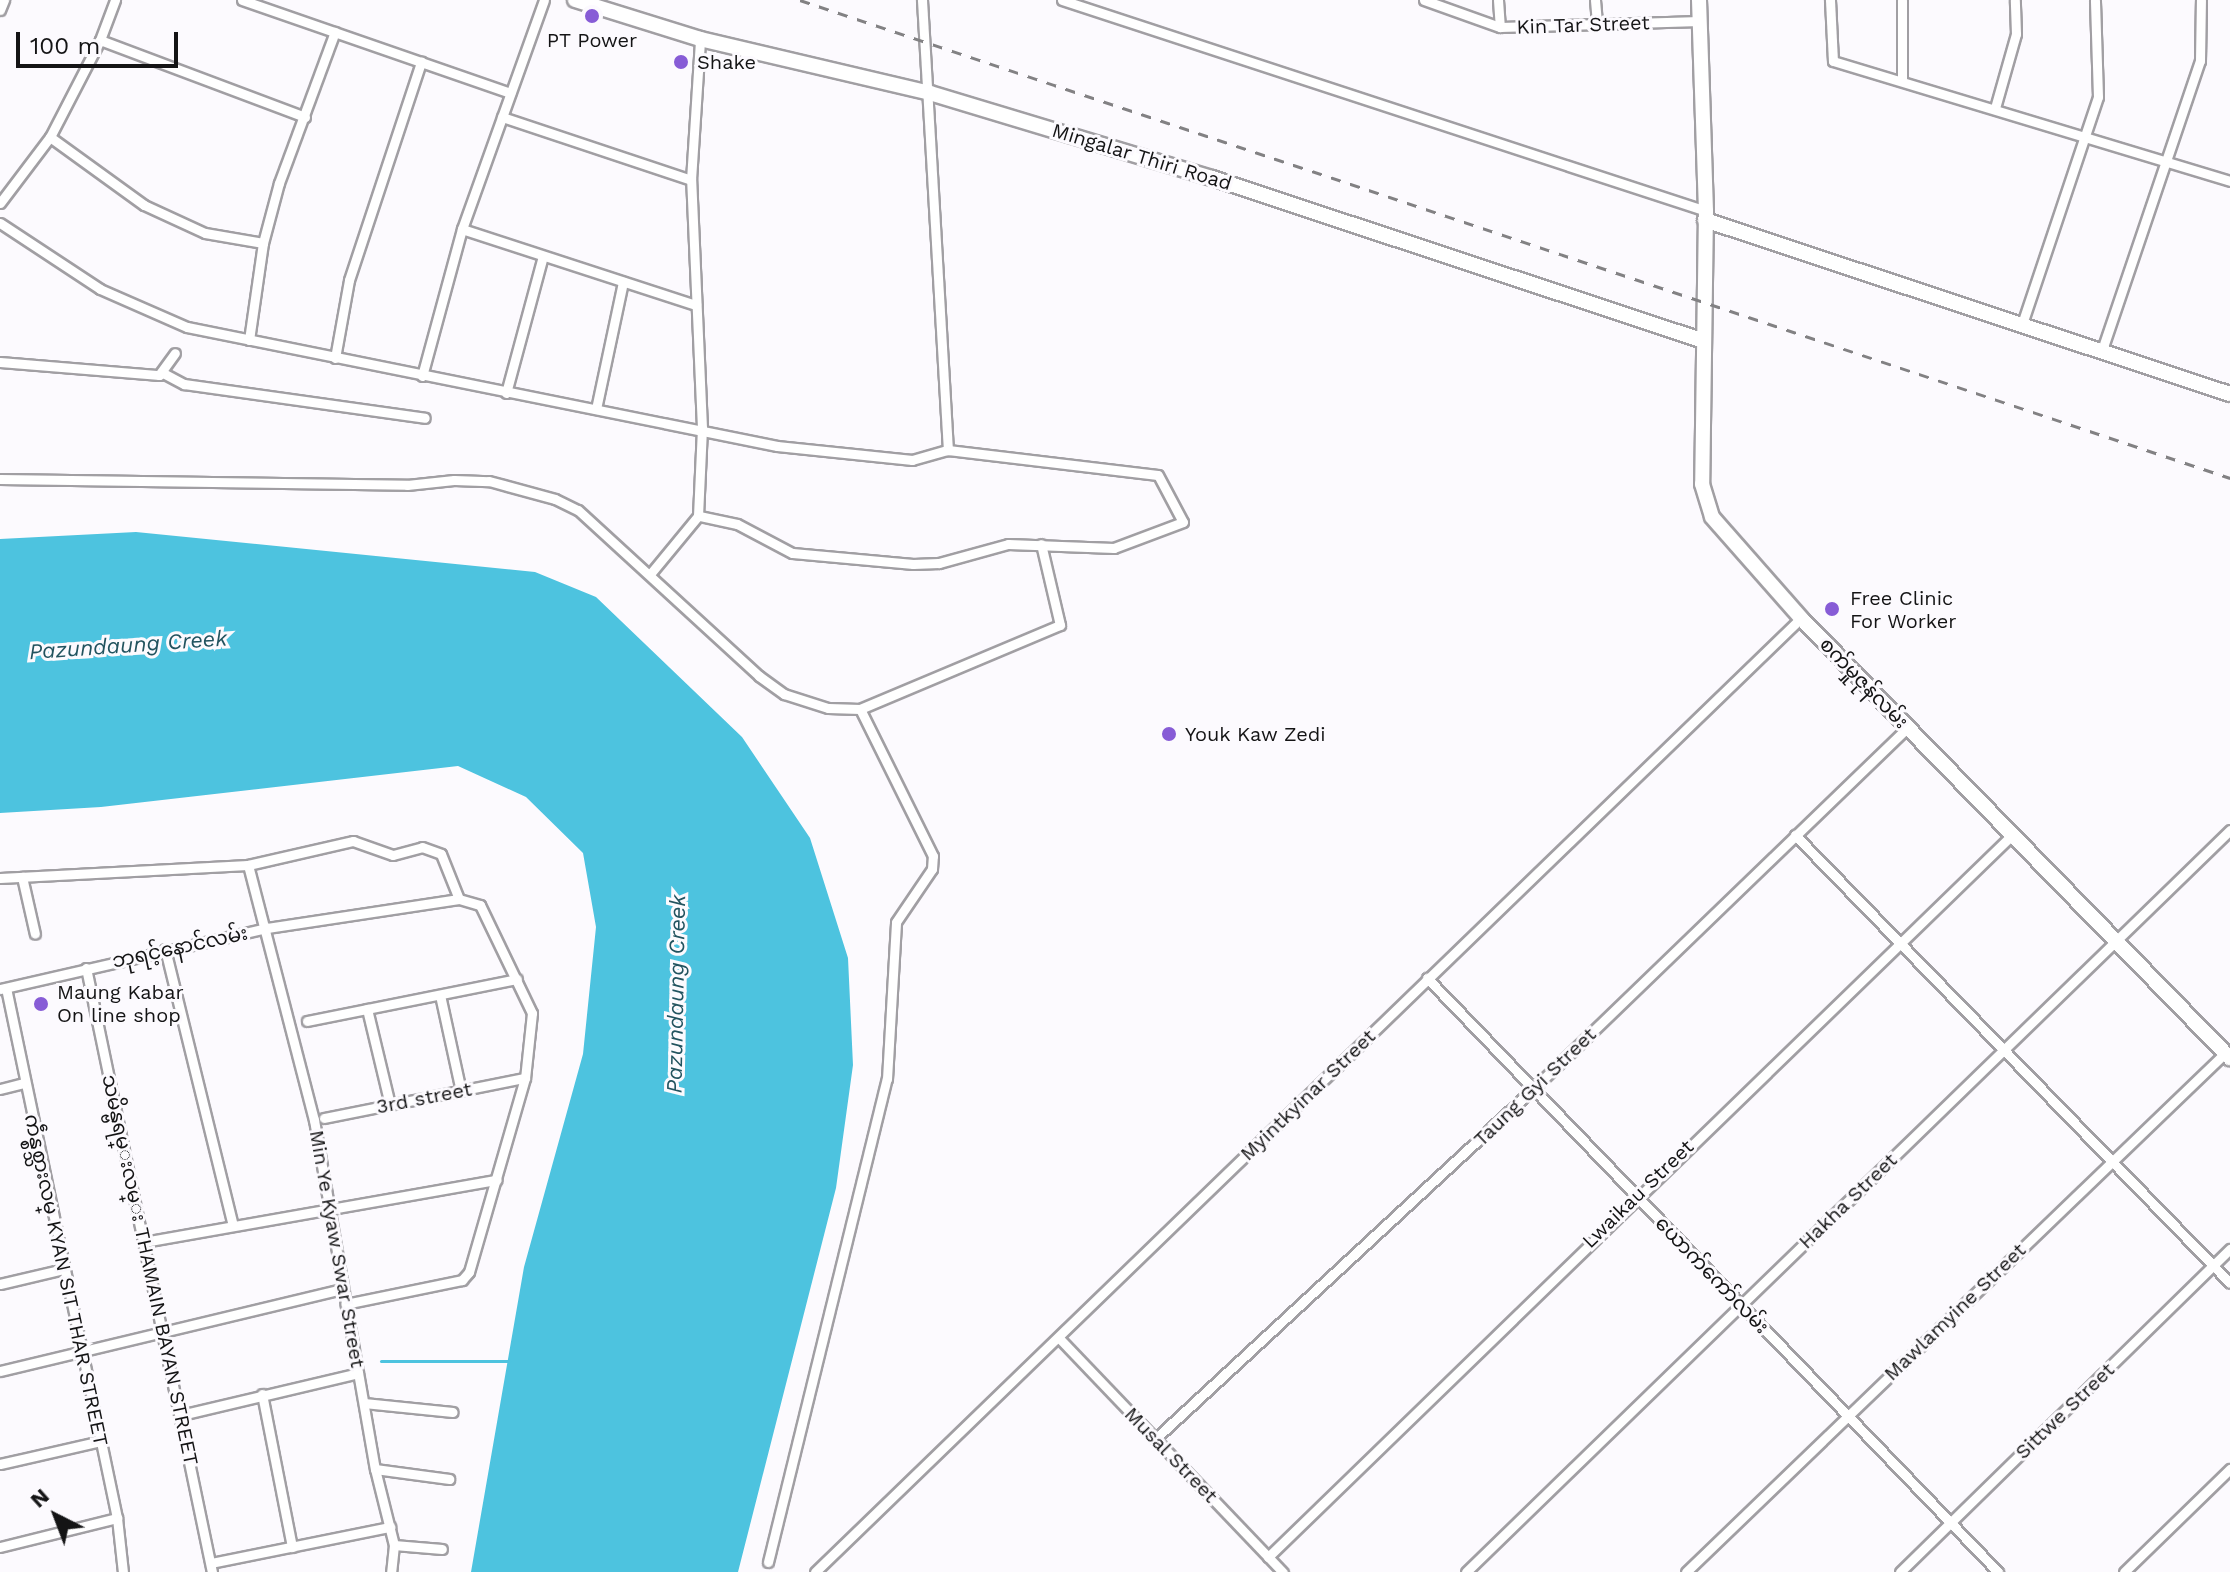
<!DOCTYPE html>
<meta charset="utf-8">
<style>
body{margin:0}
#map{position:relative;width:2230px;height:1572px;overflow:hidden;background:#fcfafe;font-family:"Work Sans","Noto Sans Myanmar",sans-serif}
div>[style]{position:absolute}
.water>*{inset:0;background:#4dc3df}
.stream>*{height:3px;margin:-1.5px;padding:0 1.5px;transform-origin:1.5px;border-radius:1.5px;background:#4dc3df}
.roads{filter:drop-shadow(2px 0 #a19fa3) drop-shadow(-2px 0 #a19fa3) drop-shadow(0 2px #a19fa3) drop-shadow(0 -2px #a19fa3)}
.street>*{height:9px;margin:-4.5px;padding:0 4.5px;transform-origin:4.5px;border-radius:4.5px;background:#fff}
.secondary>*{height:14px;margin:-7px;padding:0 7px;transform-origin:7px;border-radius:7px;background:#fff}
.rail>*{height:3px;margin-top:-1.5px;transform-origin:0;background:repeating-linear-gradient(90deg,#828183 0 10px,transparent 0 20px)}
.dots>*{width:22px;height:22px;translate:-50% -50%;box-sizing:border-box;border:4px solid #fcfafe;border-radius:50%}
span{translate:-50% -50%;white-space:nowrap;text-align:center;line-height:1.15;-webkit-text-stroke:6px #fcfafe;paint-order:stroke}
.street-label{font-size:20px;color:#141415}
.poi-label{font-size:20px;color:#141415}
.left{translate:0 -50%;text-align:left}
.water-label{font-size:22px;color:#22535f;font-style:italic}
.north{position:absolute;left:16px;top:1476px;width:80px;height:80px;-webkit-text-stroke:6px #fcfafe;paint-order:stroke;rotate:318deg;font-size:22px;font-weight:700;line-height:32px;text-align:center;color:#141415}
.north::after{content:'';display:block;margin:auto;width:28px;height:36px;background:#141415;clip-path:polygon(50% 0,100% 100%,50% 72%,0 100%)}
.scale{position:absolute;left:16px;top:32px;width:162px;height:36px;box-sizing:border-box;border:4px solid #141415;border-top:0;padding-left:10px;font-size:24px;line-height:28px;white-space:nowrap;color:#141415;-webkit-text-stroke:6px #fcfafe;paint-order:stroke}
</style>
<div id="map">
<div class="water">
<div style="clip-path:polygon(136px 532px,535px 572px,596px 597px,742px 737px,810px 838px,848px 958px,853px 1065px,836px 1188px,738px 1572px,471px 1572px,524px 1267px,583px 1054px,596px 927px,583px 853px,526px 797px,458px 766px,101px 807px,0 813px,0 539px)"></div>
</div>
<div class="stream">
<div style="left:381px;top:1361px;width:128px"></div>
</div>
<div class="roads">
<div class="street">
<div style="left:242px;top:0;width:284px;rotate:19.1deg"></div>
<div style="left:922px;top:0;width:451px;rotate:86.7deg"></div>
<div style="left:1062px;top:0;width:678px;rotate:18.14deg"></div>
<div style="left:1424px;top:0;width:81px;rotate:19.6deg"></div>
<div style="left:1500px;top:27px;width:200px;rotate:-1.7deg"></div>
<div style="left:1498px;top:0;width:27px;rotate:86deg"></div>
<div style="left:1595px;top:0;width:25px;rotate:85deg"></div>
<div style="left:1830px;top:0;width:61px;rotate:87.2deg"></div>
<div style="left:1833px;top:61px;width:415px;rotate:16.8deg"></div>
<div style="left:0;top:10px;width:11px;rotate:-68deg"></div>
<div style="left:100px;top:40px;width:219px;rotate:20.6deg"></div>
<div style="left:1902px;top:81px;width:81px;rotate:-90deg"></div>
<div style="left:1995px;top:108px;width:77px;rotate:-74.2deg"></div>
<div style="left:2016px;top:34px;width:34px;rotate:-92deg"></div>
<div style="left:502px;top:117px;width:199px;rotate:18.4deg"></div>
<div style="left:50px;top:137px;width:116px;rotate:35.9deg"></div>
<div style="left:144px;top:205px;width:67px;rotate:24.7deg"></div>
<div style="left:205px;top:233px;width:59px;rotate:9.8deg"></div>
<div style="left:0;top:203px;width:83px;rotate:-52.9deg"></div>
<div style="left:50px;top:137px;width:109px;rotate:-62.7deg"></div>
<div style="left:100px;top:40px;width:43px;rotate:-69.4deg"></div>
<div style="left:0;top:223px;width:120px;rotate:33.4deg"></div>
<div style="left:100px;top:289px;width:95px;rotate:23.6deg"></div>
<div style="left:187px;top:327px;width:602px;rotate:11.4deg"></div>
<div style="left:777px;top:446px;width:136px;rotate:5.9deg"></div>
<div style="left:912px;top:460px;width:37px;rotate:-16deg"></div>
<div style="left:948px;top:450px;width:211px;rotate:6.8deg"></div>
<div style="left:1158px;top:475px;width:53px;rotate:62deg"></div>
<div style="left:1183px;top:522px;width:74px;rotate:159.4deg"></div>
<div style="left:1114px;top:548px;width:106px;rotate:-177.8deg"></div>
<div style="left:1008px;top:544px;width:72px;rotate:164.6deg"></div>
<div style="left:939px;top:563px;width:26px;rotate:178deg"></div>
<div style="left:913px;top:564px;width:121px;rotate:-174.8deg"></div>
<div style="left:792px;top:553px;width:62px;rotate:-152.2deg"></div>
<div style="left:737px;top:524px;width:40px;rotate:-168deg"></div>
<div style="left:462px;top:229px;width:246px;rotate:18deg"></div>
<div style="left:2022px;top:324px;width:239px;rotate:-71.5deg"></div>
<div style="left:2098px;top:97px;width:97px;rotate:-91.8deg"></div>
<div style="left:249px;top:340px;width:98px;rotate:-81.8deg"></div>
<div style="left:263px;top:243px;width:62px;rotate:-75.1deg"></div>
<div style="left:279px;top:183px;width:161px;rotate:-69.7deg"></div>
<div style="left:2102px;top:350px;width:305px;rotate:-71.3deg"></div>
<div style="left:2200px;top:61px;width:61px;rotate:-89.1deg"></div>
<div style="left:335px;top:358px;width:79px;rotate:-79.8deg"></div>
<div style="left:349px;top:280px;width:230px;rotate:-71.7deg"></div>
<div style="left:0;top:362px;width:160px;rotate:4.7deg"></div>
<div style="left:159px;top:375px;width:27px;rotate:-54deg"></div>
<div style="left:163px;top:373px;width:24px;rotate:28deg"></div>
<div style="left:184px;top:384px;width:243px;rotate:8deg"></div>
<div style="left:422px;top:376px;width:152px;rotate:-74.8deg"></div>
<div style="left:462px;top:229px;width:243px;rotate:-70.3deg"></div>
<div style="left:506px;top:393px;width:142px;rotate:-74.9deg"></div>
<div style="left:596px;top:409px;width:130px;rotate:-78deg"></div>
<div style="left:0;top:479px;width:407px;rotate:0.8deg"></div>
<div style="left:407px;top:485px;width:47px;rotate:-6.1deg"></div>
<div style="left:454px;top:480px;width:35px;rotate:2deg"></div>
<div style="left:489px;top:481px;width:68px;rotate:15.3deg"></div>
<div style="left:555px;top:499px;width:25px;rotate:26deg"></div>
<div style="left:578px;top:510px;width:246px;rotate:42.5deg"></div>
<div style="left:759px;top:676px;width:31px;rotate:36deg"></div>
<div style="left:784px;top:694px;width:46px;rotate:17.7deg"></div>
<div style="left:828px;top:708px;width:32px;rotate:2deg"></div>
<div style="left:860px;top:709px;width:217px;rotate:-22.8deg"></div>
<div style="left:1060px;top:625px;width:83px;rotate:-103.2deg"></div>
<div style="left:651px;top:573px;width:74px;rotate:-50.5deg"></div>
<div style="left:698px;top:516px;width:88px;rotate:-87.4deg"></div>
<div style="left:702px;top:428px;width:248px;rotate:-92.5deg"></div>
<div style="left:691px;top:180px;width:141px;rotate:-86.3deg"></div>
<div style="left:1795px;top:835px;width:624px;rotate:45.84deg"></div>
<div style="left:248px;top:865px;width:263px;rotate:75.5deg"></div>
<div style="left:314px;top:1120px;width:354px;rotate:80.1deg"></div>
<div style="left:375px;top:1469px;width:78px;rotate:76deg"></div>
<div style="left:394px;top:1545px;width:27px;rotate:96deg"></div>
<div style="left:22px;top:877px;width:58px;rotate:77.2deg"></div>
<div style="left:0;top:878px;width:248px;rotate:-3deg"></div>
<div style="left:248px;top:865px;width:108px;rotate:-12.9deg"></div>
<div style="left:353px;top:841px;width:42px;rotate:19.3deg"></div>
<div style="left:393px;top:855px;width:30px;rotate:-15deg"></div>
<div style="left:422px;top:847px;width:20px;rotate:20deg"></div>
<div style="left:441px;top:854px;width:48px;rotate:68.2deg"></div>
<div style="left:165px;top:949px;width:284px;rotate:76.2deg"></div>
<div style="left:86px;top:968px;width:617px;rotate:78.22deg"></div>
<div style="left:1427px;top:978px;width:824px;rotate:46.13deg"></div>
<div style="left:6px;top:988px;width:541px;rotate:78.17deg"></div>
<div style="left:117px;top:1518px;width:54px;rotate:83.7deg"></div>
<div style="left:0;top:989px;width:274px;rotate:-12.9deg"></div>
<div style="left:267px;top:928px;width:194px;rotate:-8.6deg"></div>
<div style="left:459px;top:899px;width:22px;rotate:16deg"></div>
<div style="left:480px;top:905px;width:120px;rotate:64.3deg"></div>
<div style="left:532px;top:1013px;width:65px;rotate:96.1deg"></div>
<div style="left:525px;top:1078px;width:202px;rotate:106.1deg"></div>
<div style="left:469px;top:1272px;width:11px;rotate:131deg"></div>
<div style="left:462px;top:1280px;width:119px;rotate:168.4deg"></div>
<div style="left:440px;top:995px;width:98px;rotate:77.7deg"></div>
<div style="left:367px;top:1009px;width:99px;rotate:76.5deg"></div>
<div style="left:307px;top:1021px;width:214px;rotate:-11.3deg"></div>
<div style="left:0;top:1089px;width:25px;rotate:-14deg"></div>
<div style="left:324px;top:1118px;width:205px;rotate:-11.3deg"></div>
<div style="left:144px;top:1242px;width:358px;rotate:-10deg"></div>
<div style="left:0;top:1284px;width:66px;rotate:-13.2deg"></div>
<div style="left:1059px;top:1338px;width:324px;rotate:46.3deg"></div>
<div style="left:0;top:1371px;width:351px;rotate:-13.5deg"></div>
<div style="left:262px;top:1394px;width:156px;rotate:78.9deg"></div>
<div style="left:364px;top:1403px;width:89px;rotate:5.8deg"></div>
<div style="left:181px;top:1415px;width:182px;rotate:-13.3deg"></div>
<div style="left:1155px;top:1439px;width:514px;rotate:-42.79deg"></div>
<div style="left:1532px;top:1090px;width:523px;rotate:-43.99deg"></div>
<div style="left:0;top:1464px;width:104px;rotate:-12.8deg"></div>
<div style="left:375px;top:1469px;width:75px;rotate:7.7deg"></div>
<div style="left:394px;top:1545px;width:48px;rotate:4.8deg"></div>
<div style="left:0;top:1547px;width:121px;rotate:-13.9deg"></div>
<div style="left:1268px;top:1557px;width:1037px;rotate:-44.14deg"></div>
<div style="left:768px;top:1562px;width:497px;rotate:-76.2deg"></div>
<div style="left:887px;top:1079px;width:157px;rotate:-86.7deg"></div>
<div style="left:896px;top:922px;width:64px;rotate:-55.8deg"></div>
<div style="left:932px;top:869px;width:13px;rotate:-86deg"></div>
<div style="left:933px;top:856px;width:164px;rotate:-116.4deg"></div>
<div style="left:211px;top:1563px;width:183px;rotate:-11.4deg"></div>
<div style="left:815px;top:1572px;width:1372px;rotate:-44.06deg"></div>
<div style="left:1466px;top:1572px;width:1065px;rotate:-44.16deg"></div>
<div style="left:1686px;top:1572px;width:748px;rotate:-43.92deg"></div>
<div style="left:1900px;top:1572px;width:462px;rotate:-44.4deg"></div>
<div style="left:2124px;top:1572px;width:148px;rotate:-44.2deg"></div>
</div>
<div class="secondary">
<div style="left:575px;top:0;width:131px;rotate:17.3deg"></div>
<div style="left:700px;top:39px;width:236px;rotate:13.2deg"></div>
<div style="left:930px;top:93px;width:295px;rotate:16.8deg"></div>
<div style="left:1212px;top:178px;width:515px;rotate:18.33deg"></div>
<div style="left:1699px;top:0;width:211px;rotate:88.1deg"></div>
<div style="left:1706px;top:211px;width:273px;rotate:90.8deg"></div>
<div style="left:1702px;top:484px;width:34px;rotate:73deg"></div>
<div style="left:1712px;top:517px;width:135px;rotate:48.6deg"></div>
<div style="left:1801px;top:618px;width:615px;rotate:45.73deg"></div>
<div style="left:1705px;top:220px;width:553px;rotate:18.34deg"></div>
</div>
</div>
<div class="rail">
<div style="left:800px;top:0;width:1508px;rotate:18.48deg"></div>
</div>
<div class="dots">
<div style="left:592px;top:16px;background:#875cd6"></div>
<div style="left:681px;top:62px;background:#875cd6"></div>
<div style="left:1832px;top:609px;background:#875cd6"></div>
<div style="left:1169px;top:734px;background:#875cd6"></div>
<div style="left:41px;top:1004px;background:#875cd6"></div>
</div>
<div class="street-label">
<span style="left:1583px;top:25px;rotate:-2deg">Kin Tar Street</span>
<span style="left:1142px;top:157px;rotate:17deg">Mingalar Thiri Road</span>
<span style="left:1864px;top:683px;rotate:46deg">စက်မှုဇုန်လမ်း</span>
<span style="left:180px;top:947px;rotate:-12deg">ဘုရင့်နောင်လမ်း</span>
<span style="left:1535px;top:1087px;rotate:-44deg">Taung Gyi Street</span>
<span style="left:1308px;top:1095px;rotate:-44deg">Myintkyinar Street</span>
<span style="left:424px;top:1098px;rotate:-11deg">3rd street</span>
<span style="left:1638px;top:1194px;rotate:-44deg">Lwaikau Street</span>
<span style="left:1848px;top:1201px;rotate:-44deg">Hakha Street</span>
<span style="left:337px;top:1249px;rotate:80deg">Min Ye Kyaw Swar Street</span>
<span style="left:150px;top:1270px;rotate:78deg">သမိန္ဗရမ္းလမ္း THAMAIN BAYAN STREET</span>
<span style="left:1712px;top:1275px;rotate:46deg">ယောက်ကော်လမ်း</span>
<span style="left:66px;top:1280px;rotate:78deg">ကဵန္စစ္သားလမ္ KYAN SIT THAR STREET</span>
<span style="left:1955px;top:1312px;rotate:-44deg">Mawlamyine Street</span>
<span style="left:2065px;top:1411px;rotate:-44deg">Sittwe Street</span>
<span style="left:1171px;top:1455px;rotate:46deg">Musal Street</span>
</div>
<div class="poi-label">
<span style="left:592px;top:40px">PT Power</span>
<span class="left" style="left:697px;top:62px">Shake</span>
<span class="left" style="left:1850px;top:610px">Free Clinic<br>For Worker</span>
<span class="left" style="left:1185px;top:734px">Youk Kaw Zedi</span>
<span class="left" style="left:57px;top:1004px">Maung Kabar<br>On line shop</span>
</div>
<div class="water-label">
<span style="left:128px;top:645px;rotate:-4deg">Pazundaung Creek</span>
<span style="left:676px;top:994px;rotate:-89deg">Pazundaung Creek</span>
</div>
<div class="north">N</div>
<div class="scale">100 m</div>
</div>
